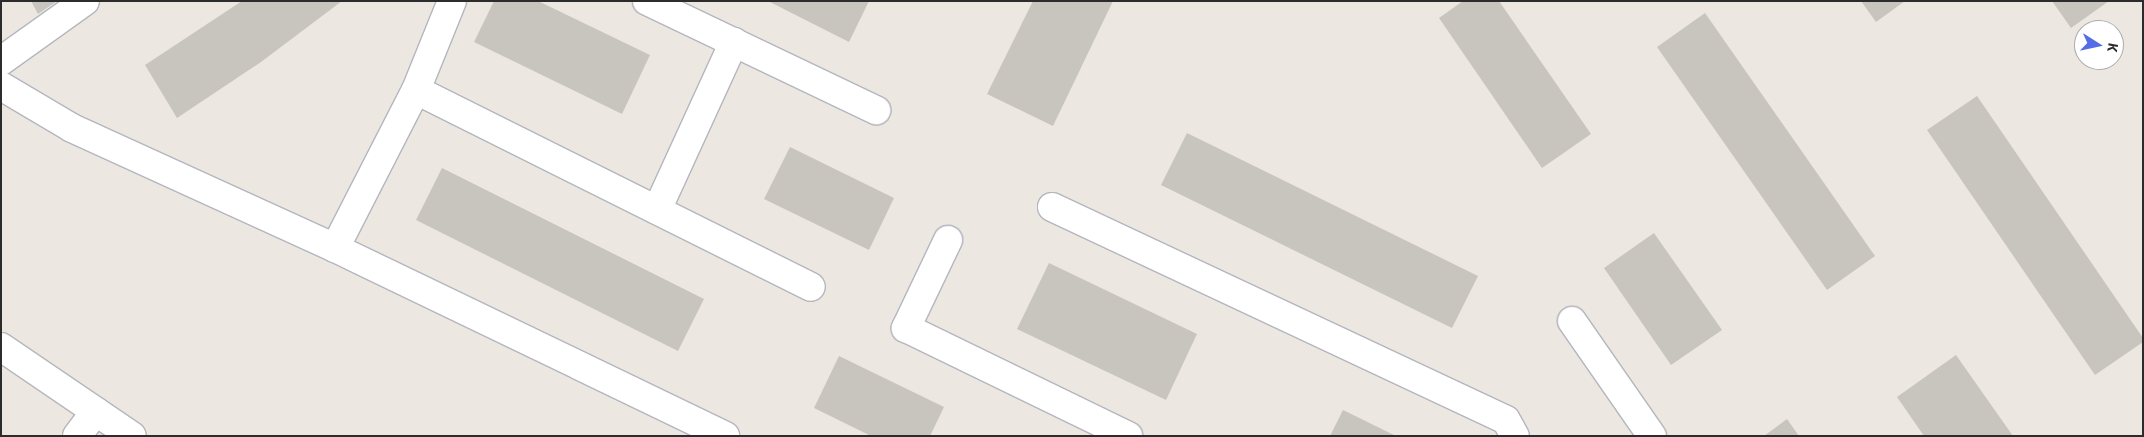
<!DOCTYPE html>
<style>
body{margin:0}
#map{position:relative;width:2144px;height:437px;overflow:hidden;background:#ece7e0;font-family:"Exo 2",sans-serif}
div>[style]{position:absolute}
.building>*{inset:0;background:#c8c5bf}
.roads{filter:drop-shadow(1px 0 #b4b6be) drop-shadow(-1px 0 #b4b6be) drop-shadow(0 1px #b4b6be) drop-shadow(0 -1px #b4b6be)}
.minor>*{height:28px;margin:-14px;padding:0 14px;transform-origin:14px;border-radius:14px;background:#fff}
span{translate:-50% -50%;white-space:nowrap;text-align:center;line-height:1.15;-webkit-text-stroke:4px #fff;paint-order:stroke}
.frame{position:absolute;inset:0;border:2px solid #2c2c2c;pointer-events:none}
.north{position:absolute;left:2074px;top:20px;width:50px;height:50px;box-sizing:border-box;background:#fff;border:1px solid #ababab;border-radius:50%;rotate:100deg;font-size:14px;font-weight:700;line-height:20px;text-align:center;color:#2c2c2c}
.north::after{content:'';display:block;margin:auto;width:18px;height:22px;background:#546ce5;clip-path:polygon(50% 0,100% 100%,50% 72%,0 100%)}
</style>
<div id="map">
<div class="building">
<div style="clip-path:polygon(31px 1px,57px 1px,38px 14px)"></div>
<div style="clip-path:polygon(242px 1px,342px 1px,261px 62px,177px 118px,145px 65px)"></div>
<div style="clip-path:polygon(494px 1px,538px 1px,650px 55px,622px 114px,474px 42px)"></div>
<div style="clip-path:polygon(768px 1px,869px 1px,849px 42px)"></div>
<div style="clip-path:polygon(1033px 1px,1113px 1px,1053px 126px,987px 94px)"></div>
<div style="clip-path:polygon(1463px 1px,1499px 1px,1591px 134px,1542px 168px,1439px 18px)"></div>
<div style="clip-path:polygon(1861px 1px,1905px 1px,1876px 22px)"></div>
<div style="clip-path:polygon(2052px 1px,2109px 1px,2071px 28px)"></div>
<div style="clip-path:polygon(1705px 13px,1875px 256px,1827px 290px,1657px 47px)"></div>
<div style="clip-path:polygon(1977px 96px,2143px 338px,2143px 342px,2095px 375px,1927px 130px)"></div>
<div style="clip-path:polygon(1187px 133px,1478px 276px,1452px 328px,1161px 185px)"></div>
<div style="clip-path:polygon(790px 147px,894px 198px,869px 250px,764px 199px)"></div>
<div style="clip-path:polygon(442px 168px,704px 299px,678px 351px,416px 220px)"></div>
<div style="clip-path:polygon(1654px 233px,1722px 330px,1671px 365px,1604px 268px)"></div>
<div style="clip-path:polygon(1049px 263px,1197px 334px,1166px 400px,1017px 329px)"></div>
<div style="clip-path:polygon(1956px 355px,2013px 436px,1924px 436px,1897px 397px)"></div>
<div style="clip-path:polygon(839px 356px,944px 407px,930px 436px,871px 436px,814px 408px)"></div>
<div style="clip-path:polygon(1343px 410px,1396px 436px,1330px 436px)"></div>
<div style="clip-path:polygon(1787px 419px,1799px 436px,1764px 436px)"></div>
</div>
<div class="roads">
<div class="minor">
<div style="left:647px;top:1px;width:254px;rotate:25.5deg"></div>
<div style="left:1px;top:61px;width:103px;rotate:-35.5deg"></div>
<div style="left:1px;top:86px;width:82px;rotate:30.6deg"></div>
<div style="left:72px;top:128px;width:289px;rotate:24.5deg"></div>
<div style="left:335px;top:248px;width:433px;rotate:25.7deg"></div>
<div style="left:416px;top:90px;width:441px;rotate:26.5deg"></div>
<div style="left:1052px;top:207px;width:501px;rotate:25.13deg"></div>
<div style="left:1506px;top:420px;width:18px;rotate:61deg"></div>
<div style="left:657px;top:210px;width:185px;rotate:-65.4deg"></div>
<div style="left:948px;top:240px;width:98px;rotate:115.5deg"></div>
<div style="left:906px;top:328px;width:247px;rotate:25.9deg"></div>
<div style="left:335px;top:248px;width:178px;rotate:-62.9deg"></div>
<div style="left:416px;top:90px;width:96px;rotate:-68deg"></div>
<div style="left:1572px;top:321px;width:140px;rotate:55.2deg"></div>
<div style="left:1px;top:347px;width:158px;rotate:34.2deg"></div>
<div style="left:77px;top:436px;width:31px;rotate:-53deg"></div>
</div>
</div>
<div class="frame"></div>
<div class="north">K</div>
</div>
